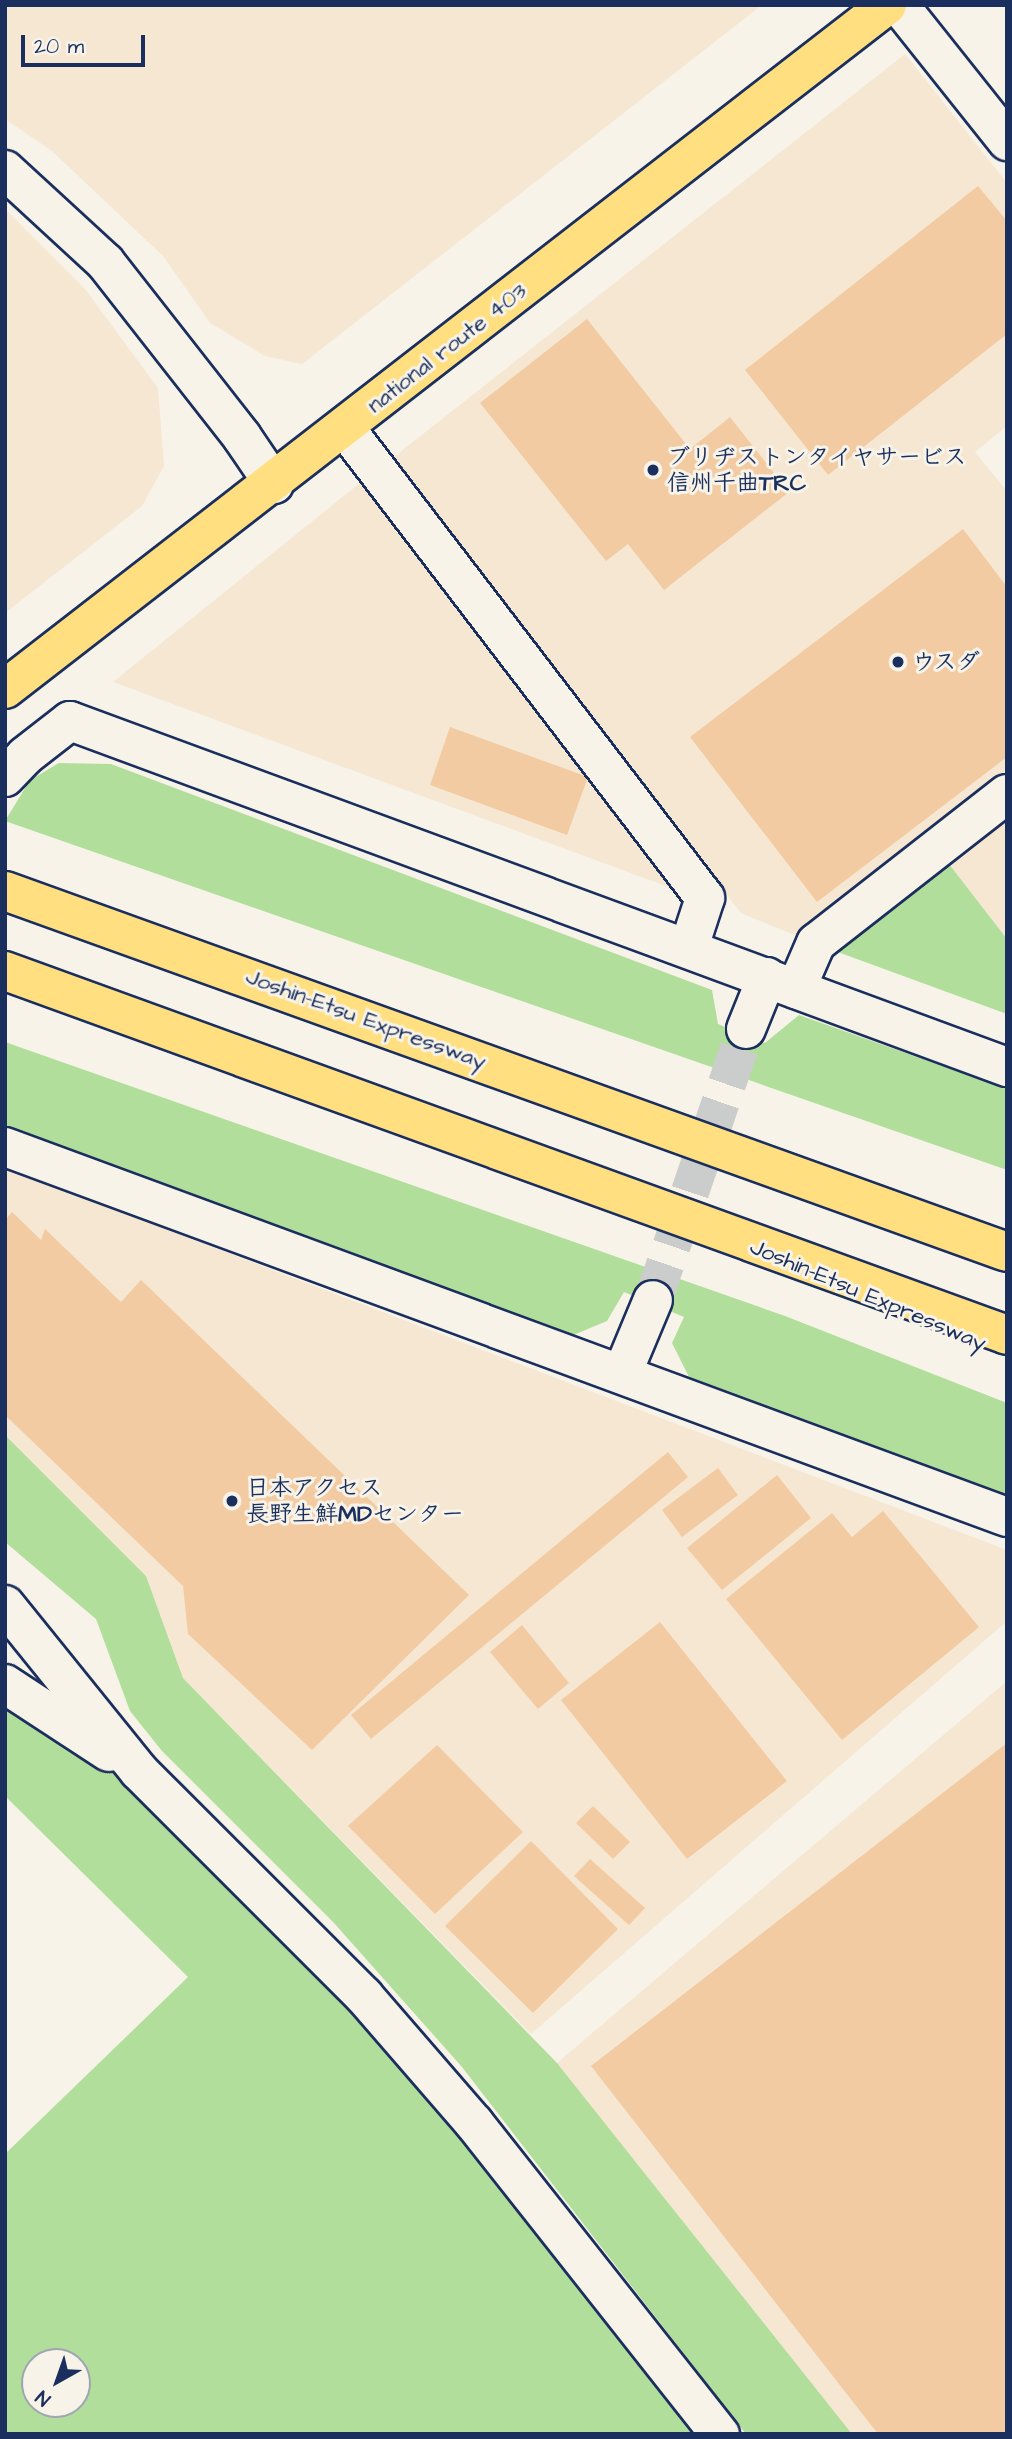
<!DOCTYPE html>
<meta charset="utf-8">
<style>
body{margin:0}
#map{position:relative;width:1012px;height:2439px;overflow:hidden;background:#f7f3e8;font-family:"Architects Daughter","Klee One",sans-serif}
div>[style]{position:absolute}
.built>*{inset:0;background:#f6e7d3}
.green>*{inset:0;background:#b2de9c}
.building>*{inset:0;background:#f2cba2}
.minor-tunnel>*{height:38px;margin-top:-19px;transform-origin:0;background:repeating-linear-gradient(90deg,#cbcccc 0 38px,transparent 0 57px)}
.roads{filter:drop-shadow(2px 0 #1b2f5e) drop-shadow(-2px 0 #1b2f5e) drop-shadow(0 2px #1b2f5e) drop-shadow(0 -2px #1b2f5e)}
.minor>*{height:38px;margin:-19px;padding:0 19px;transform-origin:19px;border-radius:19px;background:#f7f3e8}
.tertiary>*{height:38px;margin:-19px;padding:0 19px;transform-origin:19px;border-radius:19px;background:#f7f3e8}
.trunk>*{height:38px;margin:-19px;padding:0 19px;transform-origin:19px;border-radius:19px;background:#ffdf80}
.motorway>*{height:38px;margin:-19px;padding:0 19px;transform-origin:19px;border-radius:19px;background:#ffdf80}
.dots>*{width:19px;height:19px;translate:-50% -50%;box-sizing:border-box;border:4px solid #f7f3e8;border-radius:50%}
span{translate:-50% -50%;white-space:nowrap;text-align:center;line-height:1.15;-webkit-text-stroke:6px #f7f3e8;paint-order:stroke}
.street-label{font-size:23px;color:#1b2f5e}
.poi-label{font-size:23px;color:#1b2f5e;font-weight:700}
.left{translate:0 -50%;text-align:left}
.frame{position:absolute;inset:0;border:7px solid #1b2f5e;pointer-events:none}
.north{position:absolute;left:21px;top:2348px;width:70px;height:70px;box-sizing:border-box;background:#f7f3e8;border:2px solid #9fa5b1;border-radius:50%;rotate:220deg;font-size:19px;font-weight:700;line-height:28px;text-align:center;color:#1b2f5e}
.north::after{content:'';display:block;margin:auto;width:24px;height:32px;background:#1b2f5e;clip-path:polygon(50% 0,100% 100%,50% 72%,0 100%)}
.scale{position:absolute;left:21px;top:35px;width:124px;height:32px;box-sizing:border-box;border:4px solid #1b2f5e;border-top:0;padding-left:9px;font-size:21px;line-height:24px;white-space:nowrap;color:#1b2f5e;-webkit-text-stroke:5px #f7f3e8;paint-order:stroke}
</style>
<div id="map">
<div class="built">
<div style="clip-path:polygon(5px 5px,762px 5px,302px 364px,265px 356px,210px 323px,163px 256px,52px 151px,5px 119px)"></div>
<div style="clip-path:polygon(905px 54px,1007px 183px,1007px 426px,975px 452px,1007px 491px,1007px 771px,797px 936px,741px 913px,390px 460px)"></div>
<div style="clip-path:polygon(5px 209px,85px 289px,158px 388px,164px 466px,142px 506px,5px 613px)"></div>
<div style="clip-path:polygon(366px 478px,673px 880px,671px 888px,113px 682px)"></div>
<div style="clip-path:polygon(1007px 819px,1007px 939px,949px 864px)"></div>
<div style="clip-path:polygon(5px 1168px,1007px 1550px,1007px 1621px,531px 2034px,183px 1678px,146px 1576px,5px 1435px)"></div>
<div style="clip-path:polygon(1007px 1681px,1007px 2434px,852px 2434px,557px 2063px)"></div>
</div>
<div class="green">
<div style="clip-path:polygon(59px 763px,111px 764px,712px 990px,718px 1024px,765px 1043px,799px 1015px,1007px 1089px,1007px 1170px,5px 821px,30px 780px)"></div>
<div style="clip-path:polygon(949px 864px,1007px 939px,1007px 1014px,835px 951px)"></div>
<div style="clip-path:polygon(5px 1042px,785px 1316px,1007px 1403px,1007px 1503px,689px 1377px,672px 1343px,684px 1317px,624px 1292px,607px 1321px,571px 1336px,5px 1128px)"></div>
<div style="clip-path:polygon(5px 1435px,146px 1576px,183px 1678px,557px 2063px,852px 2434px,746px 2434px,462px 2067px,334px 1923px,162px 1751px,130px 1711px,96px 1619px,5px 1542px)"></div>
<div style="clip-path:polygon(evenodd,5px 1698px,115px 1766px,219px 1879px,328px 1986px,441px 2111px,697px 2434px,5px 2434px,5px 2154px,188px 1977px,5px 1796px,5px 1698px,35px 2362px,77px 2362px,77px 2404px,35px 2404px,35px 2362px)"></div>
</div>
<div class="building">
<div style="clip-path:polygon(978px 186px,1007px 221px,1007px 334px,828px 475px,745px 370px)"></div>
<div style="clip-path:polygon(587px 319px,690px 449px,730px 417px,789px 492px,664px 590px,628px 544px,606px 561px,480px 403px)"></div>
<div style="clip-path:polygon(963px 529px,1007px 587px,1007px 757px,817px 902px,690px 737px)"></div>
<div style="clip-path:polygon(450px 727px,588px 777px,567px 835px,430px 785px)"></div>
<div style="clip-path:polygon(12px 1212px,41px 1240px,45px 1229px,121px 1302px,141px 1280px,469px 1595px,312px 1750px,188px 1634px,183px 1586px,5px 1415px,5px 1220px)"></div>
<div style="clip-path:polygon(668px 1452px,688px 1477px,371px 1739px,351px 1715px)"></div>
<div style="clip-path:polygon(718px 1468px,738px 1495px,682px 1537px,662px 1510px)"></div>
<div style="clip-path:polygon(777px 1475px,811px 1518px,722px 1590px,687px 1548px)"></div>
<div style="clip-path:polygon(883px 1511px,979px 1627px,842px 1740px,726px 1599px,832px 1513px,852px 1537px)"></div>
<div style="clip-path:polygon(660px 1622px,787px 1781px,687px 1859px,561px 1700px)"></div>
<div style="clip-path:polygon(522px 1625px,569px 1683px,538px 1709px,490px 1652px)"></div>
<div style="clip-path:polygon(1007px 1743px,1007px 2434px,878px 2434px,591px 2066px)"></div>
<div style="clip-path:polygon(437px 1745px,523px 1832px,435px 1914px,348px 1826px)"></div>
<div style="clip-path:polygon(593px 1806px,630px 1842px,613px 1859px,576px 1823px)"></div>
<div style="clip-path:polygon(531px 1841px,618px 1929px,533px 2013px,445px 1926px)"></div>
<div style="clip-path:polygon(590px 1859px,645px 1908px,629px 1925px,574px 1876px)"></div>
</div>
<div class="minor-tunnel">
<div style="left:653px;top:1300px;width:287px;rotate:-71.1deg"></div>
</div>
<div class="roads">
<div class="minor">
<div style="left:345px;top:428px;width:592px;rotate:52.55deg"></div>
<div style="left:705px;top:898px;width:52px;rotate:108.1deg"></div>
<div style="left:5px;top:777px;width:29px;rotate:-46deg"></div>
<div style="left:25px;top:756px;width:57px;rotate:-37.9deg"></div>
<div style="left:70px;top:721px;width:999px;rotate:20.27deg"></div>
<div style="left:796px;top:989px;width:50px;rotate:-66.5deg"></div>
<div style="left:816px;top:943px;width:242px;rotate:-38deg"></div>
<div style="left:746px;top:1029px;width:56px;rotate:-68deg"></div>
<div style="left:5px;top:1147px;width:1068px;rotate:20.27deg"></div>
<div style="left:622px;top:1374px;width:80px;rotate:-67.3deg"></div>
<div style="left:5px;top:1605px;width:213px;rotate:51.1deg"></div>
<div style="left:139px;top:1771px;width:318px;rotate:45deg"></div>
<div style="left:364px;top:1996px;width:168px;rotate:49.1deg"></div>
<div style="left:474px;top:2123px;width:397px;rotate:51.7deg"></div>
<div style="left:5px;top:1684px;width:124px;rotate:33.2deg"></div>
</div>
<div class="tertiary">
<div style="left:899px;top:5px;width:174px;rotate:51.5deg"></div>
<div style="left:5px;top:170px;width:136px;rotate:42.6deg"></div>
<div style="left:105px;top:262px;width:222px;rotate:51.9deg"></div>
<div style="left:242px;top:437px;width:57px;rotate:55.8deg"></div>
</div>
<div class="trunk">
<div style="left:5px;top:689px;width:1116px;rotate:-37.79deg"></div>
</div>
<div class="motorway">
<div style="left:5px;top:891px;width:1065px;rotate:19.81deg"></div>
<div style="left:5px;top:971px;width:1066px;rotate:19.96deg"></div>
</div>
</div>
<div class="dots">
<div style="left:653px;top:470px;background:#1b2f5e"></div>
<div style="left:898px;top:662px;background:#1b2f5e"></div>
<div style="left:232px;top:1501px;background:#1b2f5e"></div>
</div>
<div class="street-label">
<span style="left:447px;top:348px;rotate:-38deg">national route 403</span>
<span style="left:366px;top:1019px;rotate:20deg">Joshin-Etsu Expressway</span>
<span style="left:868px;top:1295px;rotate:23deg">Joshin-Etsu Expressway</span>
</div>
<div class="poi-label">
<span class="left" style="left:667px;top:470px">ブリヂストンタイヤサービス<br>信州千曲TRC</span>
<span class="left" style="left:912px;top:662px">ウスダ</span>
<span class="left" style="left:246px;top:1501px">日本アクセス<br>長野生鮮MDセンター</span>
</div>
<div class="frame"></div>
<div class="north">N</div>
<div class="scale">20 m</div>
</div>
